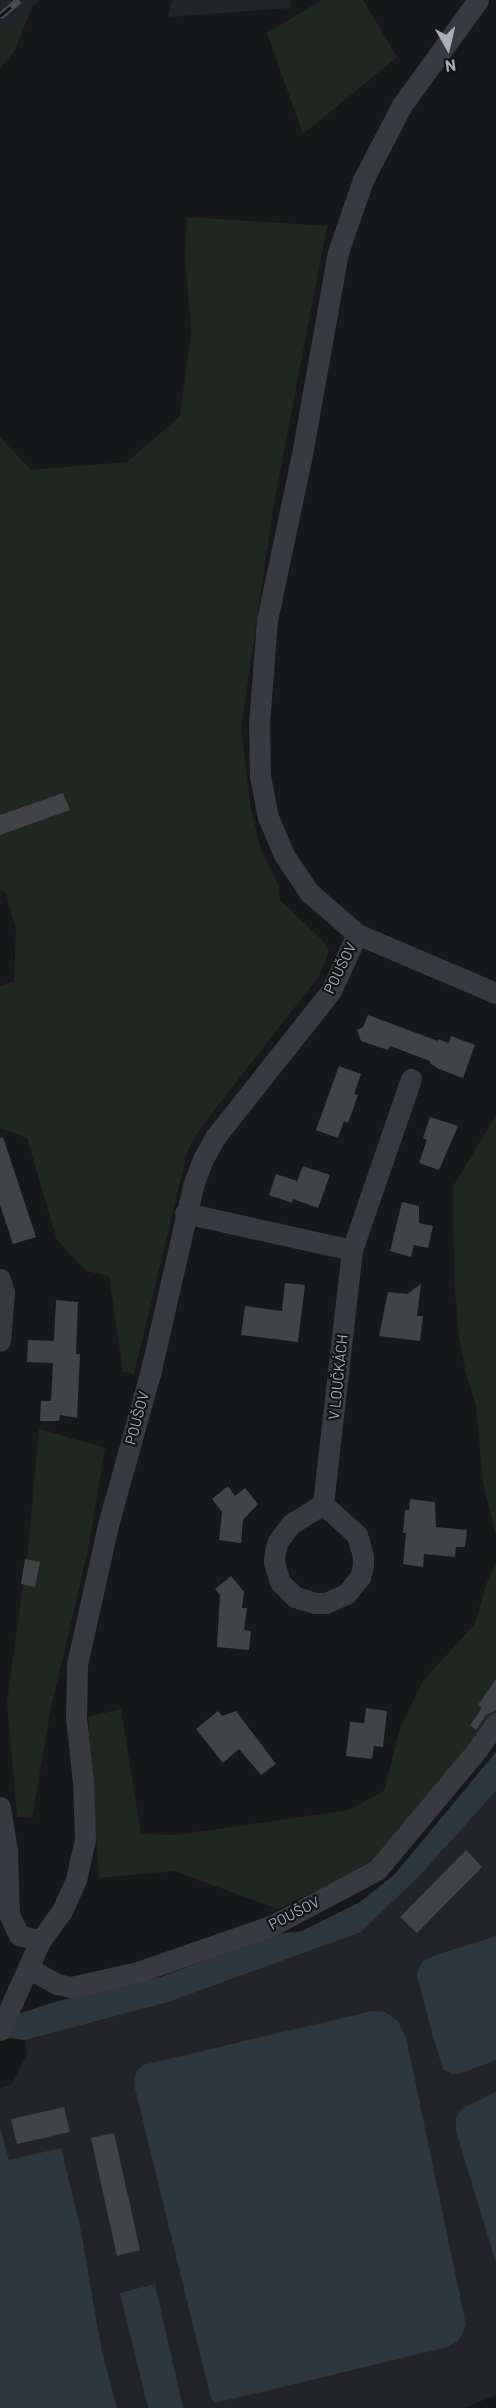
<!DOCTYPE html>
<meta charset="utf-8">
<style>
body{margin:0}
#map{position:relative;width:496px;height:2408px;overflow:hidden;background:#17181a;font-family:Barlow,sans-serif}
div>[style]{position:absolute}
.built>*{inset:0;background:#232427}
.green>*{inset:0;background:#1f2820}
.water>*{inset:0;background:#2d373e}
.building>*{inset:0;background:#414347}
.minor>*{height:21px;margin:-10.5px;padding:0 10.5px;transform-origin:10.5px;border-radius:10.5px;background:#383a3f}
.rail>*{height:7px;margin-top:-3.5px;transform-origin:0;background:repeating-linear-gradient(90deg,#121315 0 14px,#4b4e54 0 28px);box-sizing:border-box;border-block:2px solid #4b4e54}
span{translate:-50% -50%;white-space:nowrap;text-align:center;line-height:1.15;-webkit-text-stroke:4.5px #121315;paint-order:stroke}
.street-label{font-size:15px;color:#a9afba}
.north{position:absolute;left:418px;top:18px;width:60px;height:60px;-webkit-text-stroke:4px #121315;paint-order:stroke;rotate:172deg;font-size:16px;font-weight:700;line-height:24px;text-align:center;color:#a9afba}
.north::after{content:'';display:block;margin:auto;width:21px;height:27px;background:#a9afba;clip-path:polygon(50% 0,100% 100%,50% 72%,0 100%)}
</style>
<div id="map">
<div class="built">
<div style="clip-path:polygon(0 0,40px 0,0 35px)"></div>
<div style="clip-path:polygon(172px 0,291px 0,290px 8px,168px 17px)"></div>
<div style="clip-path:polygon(496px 1791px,496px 2395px,464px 2408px,0 2408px,0 2088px,12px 2084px,27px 2054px,25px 2040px,165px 2003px,422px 1873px)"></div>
</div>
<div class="green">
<div style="clip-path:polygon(322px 0,363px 0,397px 57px,303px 134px,267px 33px)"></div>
<div style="clip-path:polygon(32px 7px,15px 50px,0 69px,0 35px)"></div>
<div style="clip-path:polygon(187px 217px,327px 226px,274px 503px,241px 729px,251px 809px,261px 850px,278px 884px,280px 900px,324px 942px,329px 951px,319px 976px,202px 1126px,188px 1149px,134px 1374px,123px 1371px,109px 1276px,86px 1271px,57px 1240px,27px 1138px,0 1128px,0 986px,14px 981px,16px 930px,6px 893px,0 889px,0 437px,31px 470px,127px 462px,180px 416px,191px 332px,185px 255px)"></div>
<div style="clip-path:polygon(496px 1116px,496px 1535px,483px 1483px,476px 1405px,467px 1378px,459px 1338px,454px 1277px,453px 1186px)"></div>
<div style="clip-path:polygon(39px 1429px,105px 1448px,88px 1550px,50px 1712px,32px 1818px,17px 1817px,7px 1702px,29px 1540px)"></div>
<div style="clip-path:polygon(496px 1562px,496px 1715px,371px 1865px,278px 1909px,174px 1871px,99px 1878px,88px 1717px,121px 1709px,141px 1834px,177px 1835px,349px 1810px,384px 1791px,400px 1728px,423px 1681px,475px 1624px,486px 1585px)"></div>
</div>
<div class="water">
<div style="clip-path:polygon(496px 1752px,496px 1791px,422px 1873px,361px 1932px,165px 2003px,25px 2040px,10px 2038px,0 2040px,5px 2018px,55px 2002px,160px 1977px,277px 1934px,302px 1931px,360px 1902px,394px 1875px)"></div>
<div style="clip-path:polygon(496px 1936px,496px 2060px,459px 2074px,451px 2074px,443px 2069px,434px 2040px,417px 1976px,419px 1968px,423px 1961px,433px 1956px)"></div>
<div style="clip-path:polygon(372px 2011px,385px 2012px,398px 2021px,406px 2037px,466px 2325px,459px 2340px,448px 2347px,215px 2403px,211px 2399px,134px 2084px,136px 2072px,143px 2065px)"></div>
<div style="clip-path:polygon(496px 2092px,496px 2263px,456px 2131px,456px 2119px,461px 2109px)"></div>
<div style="clip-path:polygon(0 2127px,9px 2160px,61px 2148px,80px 2226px,102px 2352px,117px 2408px,0 2408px)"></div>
<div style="clip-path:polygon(155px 2284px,183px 2408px,148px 2408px,120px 2293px)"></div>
</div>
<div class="building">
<div style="clip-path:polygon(63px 793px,70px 810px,0 835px,0 815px)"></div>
<div style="clip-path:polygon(368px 1015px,438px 1041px,438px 1039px,449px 1043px,451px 1036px,475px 1045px,463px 1078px,439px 1069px,430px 1063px,430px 1061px,390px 1046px,388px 1050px,361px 1041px,357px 1030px,363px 1027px)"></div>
<div style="clip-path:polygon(339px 1066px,361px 1074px,354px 1094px,358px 1095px,348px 1123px,344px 1121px,338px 1138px,316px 1130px)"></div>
<div style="clip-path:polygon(430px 1117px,458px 1126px,439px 1170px,419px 1163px,427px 1140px,423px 1138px)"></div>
<div style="clip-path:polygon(3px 1137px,36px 1237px,13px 1244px,0 1205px,0 1138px)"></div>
<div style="clip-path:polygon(303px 1166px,330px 1175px,318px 1208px,293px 1199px,292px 1203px,269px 1195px,276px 1174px,297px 1181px)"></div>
<div style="clip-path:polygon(402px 1202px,419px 1206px,419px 1223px,433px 1226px,428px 1248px,414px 1245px,411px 1257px,390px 1251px)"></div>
<div style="clip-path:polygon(285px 1283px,305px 1285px,298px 1342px,241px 1335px,245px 1306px,282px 1311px)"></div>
<div style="clip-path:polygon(421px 1284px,417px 1316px,423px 1316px,420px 1341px,379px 1336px,388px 1292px,407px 1294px)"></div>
<div style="clip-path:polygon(56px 1300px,78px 1302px,76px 1354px,80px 1354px,77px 1418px,60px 1415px,59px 1421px,40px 1421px,41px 1401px,51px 1401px,53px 1363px,27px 1362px,28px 1340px,54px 1341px)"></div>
<div style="clip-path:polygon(228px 1486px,235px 1496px,245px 1488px,258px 1504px,243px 1520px,241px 1543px,219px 1540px,222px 1512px,212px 1499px)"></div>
<div style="clip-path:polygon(410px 1499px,435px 1502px,436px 1527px,467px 1530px,465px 1547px,456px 1547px,455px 1557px,424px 1554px,423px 1567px,403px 1564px,406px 1533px,403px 1533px,405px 1510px,409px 1510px)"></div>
<div style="clip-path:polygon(25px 1559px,40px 1562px,35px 1587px,21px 1584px)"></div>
<div style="clip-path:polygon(231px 1576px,244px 1592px,242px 1608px,247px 1608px,244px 1630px,251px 1631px,249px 1650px,217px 1647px,220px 1595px,215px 1589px)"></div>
<div style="clip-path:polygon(496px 1679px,496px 1710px,486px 1715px,476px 1730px,470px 1725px,482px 1708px,478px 1705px)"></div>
<div style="clip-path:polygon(366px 1708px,387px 1711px,383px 1747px,374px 1746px,372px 1759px,346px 1756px,350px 1722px,364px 1723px)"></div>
<div style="clip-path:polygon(218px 1711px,222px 1716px,236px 1711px,276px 1764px,261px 1775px,239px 1749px,223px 1763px,196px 1729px)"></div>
<div style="clip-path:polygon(466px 1850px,482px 1867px,417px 1933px,400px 1917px)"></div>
<div style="clip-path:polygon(64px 2107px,70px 2132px,17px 2144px,11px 2119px)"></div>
<div style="clip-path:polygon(114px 2133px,140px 2250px,117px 2256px,91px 2138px)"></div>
</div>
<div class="minor">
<div style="left:478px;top:0;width:130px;rotate:125.9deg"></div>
<div style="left:402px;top:105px;width:85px;rotate:117.5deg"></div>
<div style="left:363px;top:180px;width:76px;rotate:109.1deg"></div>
<div style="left:338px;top:252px;width:210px;rotate:100.1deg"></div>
<div style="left:301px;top:459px;width:165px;rotate:101.9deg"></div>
<div style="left:267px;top:620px;width:104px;rotate:94.4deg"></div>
<div style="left:259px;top:724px;width:52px;rotate:88.9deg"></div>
<div style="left:260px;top:776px;width:42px;rotate:79deg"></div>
<div style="left:268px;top:817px;width:41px;rotate:67.2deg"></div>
<div style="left:284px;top:855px;width:45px;rotate:56deg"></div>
<div style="left:309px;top:892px;width:64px;rotate:41.2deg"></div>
<div style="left:357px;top:934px;width:151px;rotate:23deg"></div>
<div style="left:185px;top:1213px;width:171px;rotate:12.5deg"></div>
<div style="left:0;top:1279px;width:14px;rotate:73deg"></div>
<div style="left:4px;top:1292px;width:49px;rotate:94.7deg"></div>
<div style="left:323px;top:1504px;width:46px;rotate:42.4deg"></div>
<div style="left:357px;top:1535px;width:22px;rotate:74deg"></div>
<div style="left:363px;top:1556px;width:10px;rotate:90deg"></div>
<div style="left:363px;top:1566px;width:11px;rotate:105deg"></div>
<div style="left:360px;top:1577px;width:22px;rotate:129deg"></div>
<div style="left:346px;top:1594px;width:22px;rotate:156deg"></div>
<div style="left:326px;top:1603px;width:11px;rotate:180deg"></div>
<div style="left:315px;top:1603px;width:21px;rotate:-163deg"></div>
<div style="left:295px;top:1597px;width:21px;rotate:-135deg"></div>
<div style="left:280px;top:1582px;width:21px;rotate:-107deg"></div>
<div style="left:274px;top:1562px;width:11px;rotate:-85deg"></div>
<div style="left:275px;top:1551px;width:10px;rotate:-73deg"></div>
<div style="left:278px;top:1541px;width:21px;rotate:-53deg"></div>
<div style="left:291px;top:1524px;width:38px;rotate:-32deg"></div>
<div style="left:323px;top:1504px;width:256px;rotate:-83.5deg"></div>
<div style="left:352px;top:1250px;width:181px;rotate:-71deg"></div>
<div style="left:0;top:1807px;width:45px;rotate:81deg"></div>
<div style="left:7px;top:1851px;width:63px;rotate:88.2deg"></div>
<div style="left:9px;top:1914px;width:23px;rotate:65deg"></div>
<div style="left:19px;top:1935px;width:22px;rotate:16deg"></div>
<div style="left:28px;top:1968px;width:33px;rotate:29deg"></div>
<div style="left:57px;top:1984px;width:14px;rotate:12deg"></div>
<div style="left:71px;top:1987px;width:69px;rotate:-12.6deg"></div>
<div style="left:138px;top:1972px;width:143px;rotate:-19.2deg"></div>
<div style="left:273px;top:1925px;width:118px;rotate:-27.9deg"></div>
<div style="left:377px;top:1870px;width:156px;rotate:-50.2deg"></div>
<div style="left:477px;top:1750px;width:33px;rotate:-55deg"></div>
<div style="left:0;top:2030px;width:98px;rotate:-65.8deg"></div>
<div style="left:40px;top:1941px;width:37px;rotate:-54deg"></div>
<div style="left:62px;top:1911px;width:34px;rotate:-66deg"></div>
<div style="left:76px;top:1880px;width:42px;rotate:-77.6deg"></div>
<div style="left:85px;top:1839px;width:57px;rotate:-92deg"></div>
<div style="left:83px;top:1782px;width:64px;rotate:-96.2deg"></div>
<div style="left:76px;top:1718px;width:54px;rotate:-88.9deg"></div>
<div style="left:77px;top:1664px;width:142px;rotate:-77.4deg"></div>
<div style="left:108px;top:1525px;width:157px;rotate:-74.5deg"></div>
<div style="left:150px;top:1374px;width:193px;rotate:-77.1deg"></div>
<div style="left:193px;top:1186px;width:29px;rotate:-70deg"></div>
<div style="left:203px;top:1159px;width:26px;rotate:-61deg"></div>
<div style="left:216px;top:1136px;width:185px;rotate:-51.6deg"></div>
<div style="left:331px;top:991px;width:63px;rotate:-65.5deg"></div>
</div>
<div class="rail">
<div style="left:0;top:16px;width:25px;rotate:-40deg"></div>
</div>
<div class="street-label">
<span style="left:340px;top:968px;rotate:-64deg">POUŠOV</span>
<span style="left:338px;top:1377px;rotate:-84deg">V LOUČKÁCH</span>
<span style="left:137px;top:1418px;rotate:-75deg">POUŠOV</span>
<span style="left:294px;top:1913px;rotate:-27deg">POUŠOV</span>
</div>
<div class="north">N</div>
</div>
